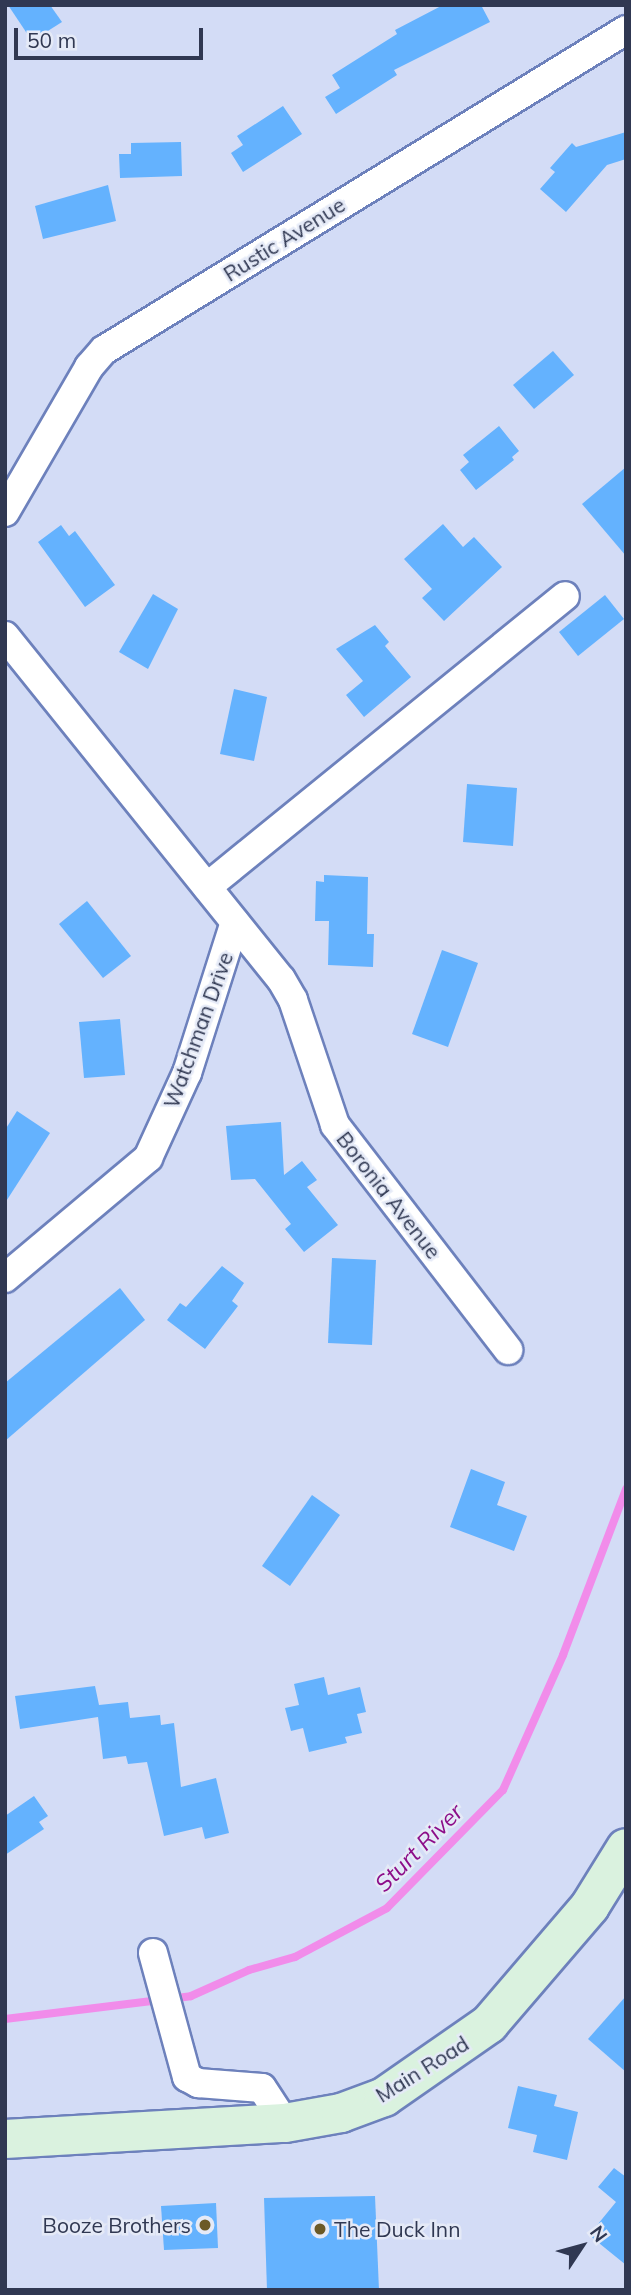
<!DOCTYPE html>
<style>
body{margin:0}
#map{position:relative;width:631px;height:2295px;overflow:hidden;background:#d3dcf6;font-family:Mulish,sans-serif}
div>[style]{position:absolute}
.stream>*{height:8px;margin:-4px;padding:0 4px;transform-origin:4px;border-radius:4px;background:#f18cea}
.building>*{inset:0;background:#64b2fe}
.roads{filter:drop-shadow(2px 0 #6d81bc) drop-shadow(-2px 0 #6d81bc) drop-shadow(0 2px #6d81bc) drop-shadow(0 -2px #6d81bc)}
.minor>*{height:28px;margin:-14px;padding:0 14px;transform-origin:14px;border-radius:14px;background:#fff}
.secondary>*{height:38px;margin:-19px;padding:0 19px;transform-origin:19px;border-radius:19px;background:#daf2df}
.dots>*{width:19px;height:19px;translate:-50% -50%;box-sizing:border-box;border:4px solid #e5eaf7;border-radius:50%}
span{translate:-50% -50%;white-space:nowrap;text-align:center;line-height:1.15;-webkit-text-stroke:5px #e5eaf7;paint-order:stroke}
.street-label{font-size:21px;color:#303852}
.poi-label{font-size:21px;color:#303852}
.right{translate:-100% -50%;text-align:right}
.left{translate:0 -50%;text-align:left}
.water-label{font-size:23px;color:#8c0d89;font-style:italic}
.frame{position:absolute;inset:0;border:7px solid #303852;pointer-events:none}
.north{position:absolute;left:547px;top:2211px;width:70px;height:70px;-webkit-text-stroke:5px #e5eaf7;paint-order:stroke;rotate:54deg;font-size:19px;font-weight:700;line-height:28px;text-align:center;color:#303852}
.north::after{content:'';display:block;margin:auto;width:24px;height:32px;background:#303852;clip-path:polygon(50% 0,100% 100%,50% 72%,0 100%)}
.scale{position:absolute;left:14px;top:28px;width:189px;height:32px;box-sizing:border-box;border:4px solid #303852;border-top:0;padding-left:9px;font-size:21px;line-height:24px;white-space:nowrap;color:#303852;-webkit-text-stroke:5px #e5eaf7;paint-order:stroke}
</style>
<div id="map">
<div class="stream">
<div style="left:5px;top:2019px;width:187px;rotate:-7deg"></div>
<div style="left:191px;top:1996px;width:64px;rotate:-24.1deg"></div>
<div style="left:249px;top:1970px;width:48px;rotate:-15.8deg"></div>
<div style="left:295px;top:1957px;width:104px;rotate:-28deg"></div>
<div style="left:387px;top:1908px;width:165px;rotate:-45.5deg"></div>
<div style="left:503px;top:1790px;width:148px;rotate:-66deg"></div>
<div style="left:563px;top:1655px;width:178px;rotate:-69.2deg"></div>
</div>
<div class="building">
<div style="clip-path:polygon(8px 5px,50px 5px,62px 22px,32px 41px)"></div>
<div style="clip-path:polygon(443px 5px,481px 5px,490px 22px,394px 70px,397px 75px,336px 114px,325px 97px,340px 88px,332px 75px,397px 34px,395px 30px)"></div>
<div style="clip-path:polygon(283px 106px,302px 134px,243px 172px,231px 153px,243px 145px,237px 136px)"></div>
<div style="clip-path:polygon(626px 132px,626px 159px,607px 165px,566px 212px,540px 189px,555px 172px,550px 168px,572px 143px,576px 147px)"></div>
<div style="clip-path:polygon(181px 142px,182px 176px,120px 178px,119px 154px,131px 154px,131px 143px)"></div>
<div style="clip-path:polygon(108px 185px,116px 221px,43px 239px,35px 206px)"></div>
<div style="clip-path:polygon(553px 351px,574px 375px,534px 409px,513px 385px)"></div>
<div style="clip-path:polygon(499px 426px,519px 451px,512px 457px,514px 460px,476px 490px,460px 470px,469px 462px,463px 455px)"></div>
<div style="clip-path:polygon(626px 467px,626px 556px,582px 504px)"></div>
<div style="clip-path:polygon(443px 524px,463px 547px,474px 537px,502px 567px,444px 621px,422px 598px,432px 589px,404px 559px)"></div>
<div style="clip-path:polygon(61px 525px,69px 536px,75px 531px,115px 585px,85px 607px,38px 542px)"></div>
<div style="clip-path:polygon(153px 594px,178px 609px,148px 669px,119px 652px)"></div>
<div style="clip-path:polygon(605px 595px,624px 619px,578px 656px,559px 632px)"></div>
<div style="clip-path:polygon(375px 625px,389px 642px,385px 646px,411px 677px,364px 717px,346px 695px,363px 681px,336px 649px)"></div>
<div style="clip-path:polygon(234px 689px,267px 697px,254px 761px,220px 754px)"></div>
<div style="clip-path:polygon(467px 784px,517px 788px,513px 846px,463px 842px)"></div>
<div style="clip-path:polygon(324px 875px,368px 877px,367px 934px,374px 934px,373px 967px,328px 965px,329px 921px,315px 921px,316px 881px,324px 882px)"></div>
<div style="clip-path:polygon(87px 901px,131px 956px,103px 978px,59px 924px)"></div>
<div style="clip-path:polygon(442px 950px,478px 963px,448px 1047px,412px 1034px)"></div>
<div style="clip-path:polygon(120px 1019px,125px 1075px,84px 1078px,79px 1022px)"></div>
<div style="clip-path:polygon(17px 1111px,50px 1133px,5px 1203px,5px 1130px)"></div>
<div style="clip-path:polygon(281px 1122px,284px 1175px,302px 1161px,317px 1180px,307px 1187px,338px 1225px,304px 1252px,285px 1229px,291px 1224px,255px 1179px,231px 1180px,226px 1126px)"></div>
<div style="clip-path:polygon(332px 1258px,376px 1260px,372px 1345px,328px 1343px)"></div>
<div style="clip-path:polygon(222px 1266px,244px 1283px,232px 1301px,238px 1306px,205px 1349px,167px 1320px,180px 1303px,186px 1307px)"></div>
<div style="clip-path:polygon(120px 1288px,145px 1320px,5px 1441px,5px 1383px)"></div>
<div style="clip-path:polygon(471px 1469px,505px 1482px,497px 1505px,527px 1516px,514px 1551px,450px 1527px)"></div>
<div style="clip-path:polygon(312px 1495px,340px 1515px,290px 1586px,262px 1566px)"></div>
<div style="clip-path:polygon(324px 1677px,328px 1695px,360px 1687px,366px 1712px,357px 1714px,362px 1733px,345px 1737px,347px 1743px,309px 1752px,303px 1728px,291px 1731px,285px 1708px,299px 1705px,294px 1684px)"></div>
<div style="clip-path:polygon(95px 1686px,99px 1705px,128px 1702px,130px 1718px,160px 1715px,161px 1725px,174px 1723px,181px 1787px,216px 1778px,229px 1833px,205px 1839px,202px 1827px,164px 1836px,147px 1762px,128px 1764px,126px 1756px,103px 1759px,98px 1717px,20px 1729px,15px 1696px)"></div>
<div style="clip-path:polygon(34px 1796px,48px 1816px,39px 1822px,44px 1829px,5px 1855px,5px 1816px)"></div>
<div style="clip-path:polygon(626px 1996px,626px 2072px,588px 2039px)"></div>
<div style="clip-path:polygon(518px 2086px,557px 2095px,554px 2106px,578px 2112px,567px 2160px,533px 2152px,537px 2135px,508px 2128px)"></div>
<div style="clip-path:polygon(614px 2168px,626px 2177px,626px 2265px,589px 2235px,616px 2202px,598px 2187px)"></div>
<div style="clip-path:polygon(375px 2196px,379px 2290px,267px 2290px,264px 2198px)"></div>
<div style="clip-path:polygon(216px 2203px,218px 2248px,164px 2250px,161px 2206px)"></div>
</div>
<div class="roads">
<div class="minor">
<div style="left:5px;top:512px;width:168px;rotate:-59.9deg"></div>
<div style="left:89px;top:367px;width:23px;rotate:-49deg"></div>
<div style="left:104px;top:350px;width:612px;rotate:-31.51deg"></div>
<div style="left:5px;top:636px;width:440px;rotate:51.2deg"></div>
<div style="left:281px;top:979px;width:24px;rotate:60deg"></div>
<div style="left:293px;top:1000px;width:132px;rotate:71.4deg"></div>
<div style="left:335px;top:1125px;width:284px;rotate:52.4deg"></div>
<div style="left:207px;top:887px;width:461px;rotate:-39.1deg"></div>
<div style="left:5px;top:1278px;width:187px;rotate:-40deg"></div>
<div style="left:148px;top:1158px;width:94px;rotate:-65.4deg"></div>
<div style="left:187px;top:1073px;width:158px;rotate:-72.4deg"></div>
<div style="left:153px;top:1953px;width:129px;rotate:74.7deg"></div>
<div style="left:187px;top:2077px;width:13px;rotate:29deg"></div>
<div style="left:198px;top:2083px;width:64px;rotate:4.5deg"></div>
<div style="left:262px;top:2088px;width:42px;rotate:56.7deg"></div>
</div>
<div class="secondary">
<div style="left:5px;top:2139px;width:280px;rotate:-3.3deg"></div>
<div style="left:285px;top:2123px;width:57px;rotate:-10.1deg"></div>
<div style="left:341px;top:2113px;width:46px;rotate:-20.4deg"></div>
<div style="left:384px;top:2097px;width:128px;rotate:-34.8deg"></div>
<div style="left:489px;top:2024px;width:155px;rotate:-49.4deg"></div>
<div style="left:590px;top:1906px;width:68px;rotate:-58.2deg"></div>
</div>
</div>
<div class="dots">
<div style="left:205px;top:2225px;background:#6b5927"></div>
<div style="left:320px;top:2229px;background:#6b5927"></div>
</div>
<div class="street-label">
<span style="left:284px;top:239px;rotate:-32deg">Rustic Avenue</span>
<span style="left:198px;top:1030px;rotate:-70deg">Watchman Drive</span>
<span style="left:389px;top:1195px;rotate:52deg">Boronia Avenue</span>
<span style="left:422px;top:2069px;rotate:-32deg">Main Road</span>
</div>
<div class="poi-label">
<span class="right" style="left:191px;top:2225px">Booze Brothers</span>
<span class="left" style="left:334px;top:2229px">The Duck Inn</span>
</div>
<div class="water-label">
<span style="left:419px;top:1848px;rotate:-45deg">Sturt River</span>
</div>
<div class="frame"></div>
<div class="north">N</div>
<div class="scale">50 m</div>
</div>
